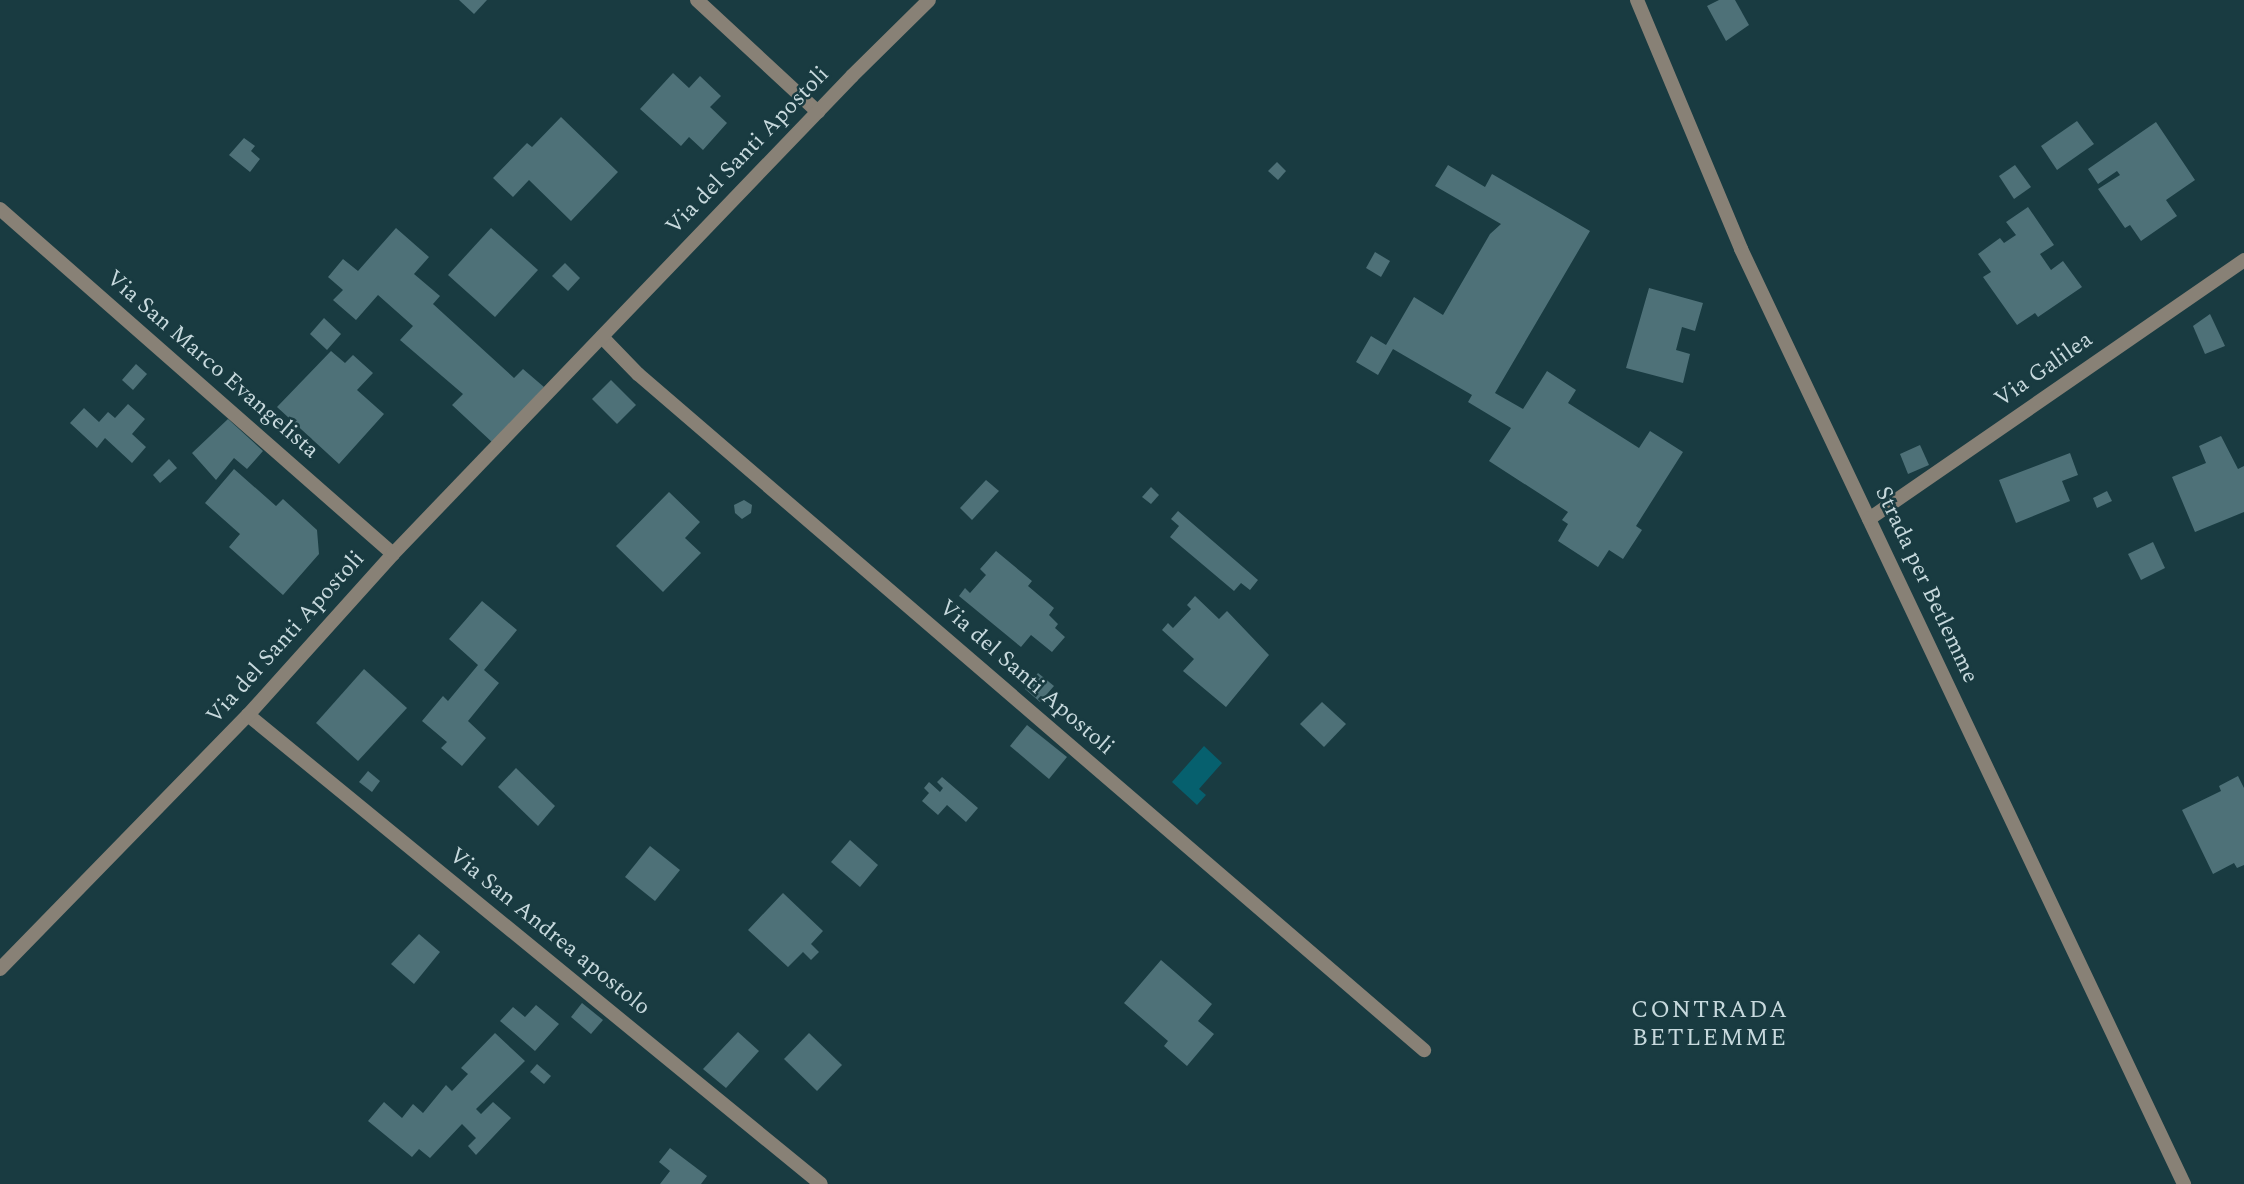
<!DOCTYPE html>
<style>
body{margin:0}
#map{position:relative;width:2244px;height:1184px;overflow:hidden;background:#193b41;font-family:Spectral,serif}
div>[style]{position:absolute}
.water>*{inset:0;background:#06606e}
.building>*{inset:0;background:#4e7178}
.street>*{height:14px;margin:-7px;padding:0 7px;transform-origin:7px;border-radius:7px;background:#888176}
span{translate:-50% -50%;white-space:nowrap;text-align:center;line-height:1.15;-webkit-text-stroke:5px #193b41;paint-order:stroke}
.street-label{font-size:23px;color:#c7d9dd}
.neighbourhood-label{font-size:24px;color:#c7d9dd;letter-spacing:2px}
</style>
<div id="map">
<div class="water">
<div style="clip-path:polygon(1204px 746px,1222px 763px,1199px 789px,1206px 795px,1197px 805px,1172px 782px)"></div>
</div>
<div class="building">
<div style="clip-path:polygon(459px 0,487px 0,474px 14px)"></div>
<div style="clip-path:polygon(1719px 0,1735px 0,1749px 25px,1726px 41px,1707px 6px)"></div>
<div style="clip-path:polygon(673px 73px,689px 88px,700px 76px,721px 96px,710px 107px,727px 123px,703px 150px,689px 137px,681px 146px,640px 109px)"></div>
<div style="clip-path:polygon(561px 117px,618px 172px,571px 221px,529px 180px,513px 197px,493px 178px,527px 143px,532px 147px)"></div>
<div style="clip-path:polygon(2077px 121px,2094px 144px,2057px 170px,2041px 146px)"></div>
<div style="clip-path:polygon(2156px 122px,2195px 180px,2166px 200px,2177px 216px,2141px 241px,2130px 225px,2125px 228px,2098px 189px,2120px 175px,2117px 171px,2098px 184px,2088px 169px)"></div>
<div style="clip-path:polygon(244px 138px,255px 146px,251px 151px,260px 159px,250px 172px,229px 155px)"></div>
<div style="clip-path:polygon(1277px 162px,1286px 171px,1278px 180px,1268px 171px)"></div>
<div style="clip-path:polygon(1448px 165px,1485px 187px,1492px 174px,1590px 231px,1495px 393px,1523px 409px,1547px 371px,1576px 390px,1568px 403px,1639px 448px,1650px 431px,1683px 452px,1636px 526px,1642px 530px,1623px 559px,1609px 550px,1598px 567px,1558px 541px,1568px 524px,1562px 520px,1568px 512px,1489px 461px,1511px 428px,1468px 402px,1472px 395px,1393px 349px,1378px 375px,1356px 362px,1371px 336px,1386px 345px,1414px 297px,1443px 315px,1490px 234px,1501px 224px,1435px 186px)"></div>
<div style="clip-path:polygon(2015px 165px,2031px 187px,2014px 199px,1999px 176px)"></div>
<div style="clip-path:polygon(2028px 207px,2054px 245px,2040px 254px,2051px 270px,2063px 261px,2082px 287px,2038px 317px,2035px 313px,2017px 325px,1983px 277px,1991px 272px,1978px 254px,2000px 238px,2004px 243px,2016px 235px,2006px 222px)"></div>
<div style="clip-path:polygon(396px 228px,429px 257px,414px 274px,440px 296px,433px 304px,514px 378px,523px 369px,544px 387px,493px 443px,452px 405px,463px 394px,400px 340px,413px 326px,378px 295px,356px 320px,333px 300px,343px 290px,328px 277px,343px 259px,358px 271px)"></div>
<div style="clip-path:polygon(491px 228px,538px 270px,495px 317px,448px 275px)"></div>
<div style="clip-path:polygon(1375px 252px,1390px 261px,1381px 277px,1366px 268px)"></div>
<div style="clip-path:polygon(565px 263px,580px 278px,568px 291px,552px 276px)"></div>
<div style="clip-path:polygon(1649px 288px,1703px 303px,1695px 331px,1682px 327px,1676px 350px,1690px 354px,1683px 383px,1626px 368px)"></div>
<div style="clip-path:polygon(2210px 314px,2225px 346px,2205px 354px,2193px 326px)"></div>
<div style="clip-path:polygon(324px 318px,341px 334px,327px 350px,310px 334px)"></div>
<div style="clip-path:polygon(331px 351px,345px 363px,353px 355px,373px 373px,357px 390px,384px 414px,339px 464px,277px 407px)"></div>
<div style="clip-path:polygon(136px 364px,147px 374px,133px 390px,122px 380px)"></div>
<div style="clip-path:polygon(611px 380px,636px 405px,617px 424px,592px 399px)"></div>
<div style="clip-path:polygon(128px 404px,145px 419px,132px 434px,146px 447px,132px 463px,105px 438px,97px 448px,70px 423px,84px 408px,99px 422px,108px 412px,115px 418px)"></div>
<div style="clip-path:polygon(228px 419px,263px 451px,247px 469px,234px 458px,216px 480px,192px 453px)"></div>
<div style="clip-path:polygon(2221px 436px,2238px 469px,2244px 466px,2244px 512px,2195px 532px,2172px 477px,2206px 463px,2199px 446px)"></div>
<div style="clip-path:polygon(1920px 445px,1929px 465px,1908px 474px,1900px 454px)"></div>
<div style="clip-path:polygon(2070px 453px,2078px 475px,2062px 481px,2070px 501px,2016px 523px,1999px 480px)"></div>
<div style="clip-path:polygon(169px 459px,177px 468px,160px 483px,153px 475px)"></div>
<div style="clip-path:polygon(234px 469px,276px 506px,283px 499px,317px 530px,319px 554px,283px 595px,229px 547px,240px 534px,205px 503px)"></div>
<div style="clip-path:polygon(986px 480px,999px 491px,972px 520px,960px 508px)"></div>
<div style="clip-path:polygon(1151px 487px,1159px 495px,1151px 504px,1142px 497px)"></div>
<div style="clip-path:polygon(2107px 491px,2112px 501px,2097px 508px,2093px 498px)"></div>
<div style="clip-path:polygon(669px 492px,700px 522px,685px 538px,701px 553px,663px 592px,616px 546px)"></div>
<div style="clip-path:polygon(744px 500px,752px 505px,751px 513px,742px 519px,735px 513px,734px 505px)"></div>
<div style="clip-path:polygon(1178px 511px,1258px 580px,1250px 590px,1241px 583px,1234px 591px,1170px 537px,1179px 526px,1171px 519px)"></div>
<div style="clip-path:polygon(2153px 542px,2165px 568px,2141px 580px,2128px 554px)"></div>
<div style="clip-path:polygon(996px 551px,1032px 581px,1028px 586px,1054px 608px,1049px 615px,1058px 624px,1055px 628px,1065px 637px,1052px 652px,1031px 635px,1021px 647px,959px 596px,965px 588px,970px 593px,986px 575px,980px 569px)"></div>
<div style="clip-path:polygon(1195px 596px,1219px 619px,1227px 611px,1269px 655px,1226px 707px,1183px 671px,1194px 659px,1162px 630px,1168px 623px,1173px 628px,1191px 609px,1187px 605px)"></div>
<div style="clip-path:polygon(482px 601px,517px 630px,484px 670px,499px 683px,468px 721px,486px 738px,462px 766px,441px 748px,447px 742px,422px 721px,443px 696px,448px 701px,478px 665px,449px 639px)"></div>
<div style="clip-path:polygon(364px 669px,407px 708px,358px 761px,316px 723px)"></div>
<div style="clip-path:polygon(1038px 673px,1054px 686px,1040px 702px,1025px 689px)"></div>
<div style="clip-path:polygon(1322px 702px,1346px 724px,1324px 747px,1300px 724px)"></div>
<div style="clip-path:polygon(1027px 725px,1067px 757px,1049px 779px,1010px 746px)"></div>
<div style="clip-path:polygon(516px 768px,555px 806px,538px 826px,498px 787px)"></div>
<div style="clip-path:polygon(368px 771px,380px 781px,372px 792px,359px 782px)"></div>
<div style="clip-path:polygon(2238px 776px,2244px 788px,2244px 865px,2237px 868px,2234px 863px,2213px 874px,2182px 810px,2221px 791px,2219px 786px)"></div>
<div style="clip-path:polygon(942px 777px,978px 808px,966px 822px,947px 805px,938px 815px,922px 801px,929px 793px,924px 788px,929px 782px,940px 792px,943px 788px,937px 782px)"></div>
<div style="clip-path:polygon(850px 840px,878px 865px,860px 887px,831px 862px)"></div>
<div style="clip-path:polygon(650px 846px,680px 870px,655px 901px,625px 877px)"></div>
<div style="clip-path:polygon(783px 893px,823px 931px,811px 944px,819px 952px,811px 960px,803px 952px,788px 967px,748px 930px)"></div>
<div style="clip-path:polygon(419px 934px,440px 952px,414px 984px,391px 964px)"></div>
<div style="clip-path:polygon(1161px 960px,1212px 1004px,1198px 1021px,1214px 1034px,1187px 1066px,1164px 1046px,1168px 1041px,1124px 1003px)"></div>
<div style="clip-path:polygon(582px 1003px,603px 1020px,591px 1034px,571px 1017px)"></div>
<div style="clip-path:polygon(536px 1005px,559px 1024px,535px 1051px,500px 1021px,513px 1007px,525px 1017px)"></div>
<div style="clip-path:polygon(738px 1032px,759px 1051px,726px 1088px,703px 1069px)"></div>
<div style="clip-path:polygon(495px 1033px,525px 1061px,476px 1109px,481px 1114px,493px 1102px,511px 1118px,476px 1155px,468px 1146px,476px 1138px,462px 1124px,430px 1158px,419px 1149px,412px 1157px,368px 1121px,384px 1102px,402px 1118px,413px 1104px,423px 1113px,446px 1085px,452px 1091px,468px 1074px,461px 1068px)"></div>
<div style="clip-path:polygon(809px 1033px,842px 1065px,817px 1091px,784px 1059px)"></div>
<div style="clip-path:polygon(537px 1064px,551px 1076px,544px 1084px,530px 1072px)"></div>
<div style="clip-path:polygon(670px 1148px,707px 1176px,701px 1184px,660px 1184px,670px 1171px,659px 1162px)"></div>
</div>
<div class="street">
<div style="left:697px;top:0;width:165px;rotate:42.8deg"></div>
<div style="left:1637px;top:0;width:270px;rotate:67.3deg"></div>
<div style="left:1741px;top:249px;width:1035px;rotate:64.65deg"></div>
<div style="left:0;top:209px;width:523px;rotate:41.28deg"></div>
<div style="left:602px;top:337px;width:52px;rotate:45.8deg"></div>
<div style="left:638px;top:374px;width:1037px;rotate:40.7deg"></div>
<div style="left:1869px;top:519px;width:456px;rotate:-34.6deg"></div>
<div style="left:248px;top:715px;width:740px;rotate:39.3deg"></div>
<div style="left:0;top:969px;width:355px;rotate:-45.7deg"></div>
<div style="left:248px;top:715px;width:217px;rotate:-48deg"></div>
<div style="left:393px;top:554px;width:663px;rotate:-46.16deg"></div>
<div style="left:852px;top:76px;width:108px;rotate:-44.6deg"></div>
</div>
<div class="street-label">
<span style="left:748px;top:151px;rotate:-46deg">Via del Santi Apostoli</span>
<span style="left:212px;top:365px;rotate:41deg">Via San Marco Evangelista</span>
<span style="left:2044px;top:370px;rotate:-35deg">Via Galilea</span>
<span style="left:1926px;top:585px;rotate:65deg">Strada per Betlemme</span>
<span style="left:286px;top:638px;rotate:-48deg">Via del Santi Apostoli</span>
<span style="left:1026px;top:678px;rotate:41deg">Via del Santi Apostoli</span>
<span style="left:549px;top:932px;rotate:39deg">Via San Andrea apostolo</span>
</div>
<div class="neighbourhood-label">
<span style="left:1710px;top:1025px">CONTRADA<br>BETLEMME</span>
</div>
</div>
